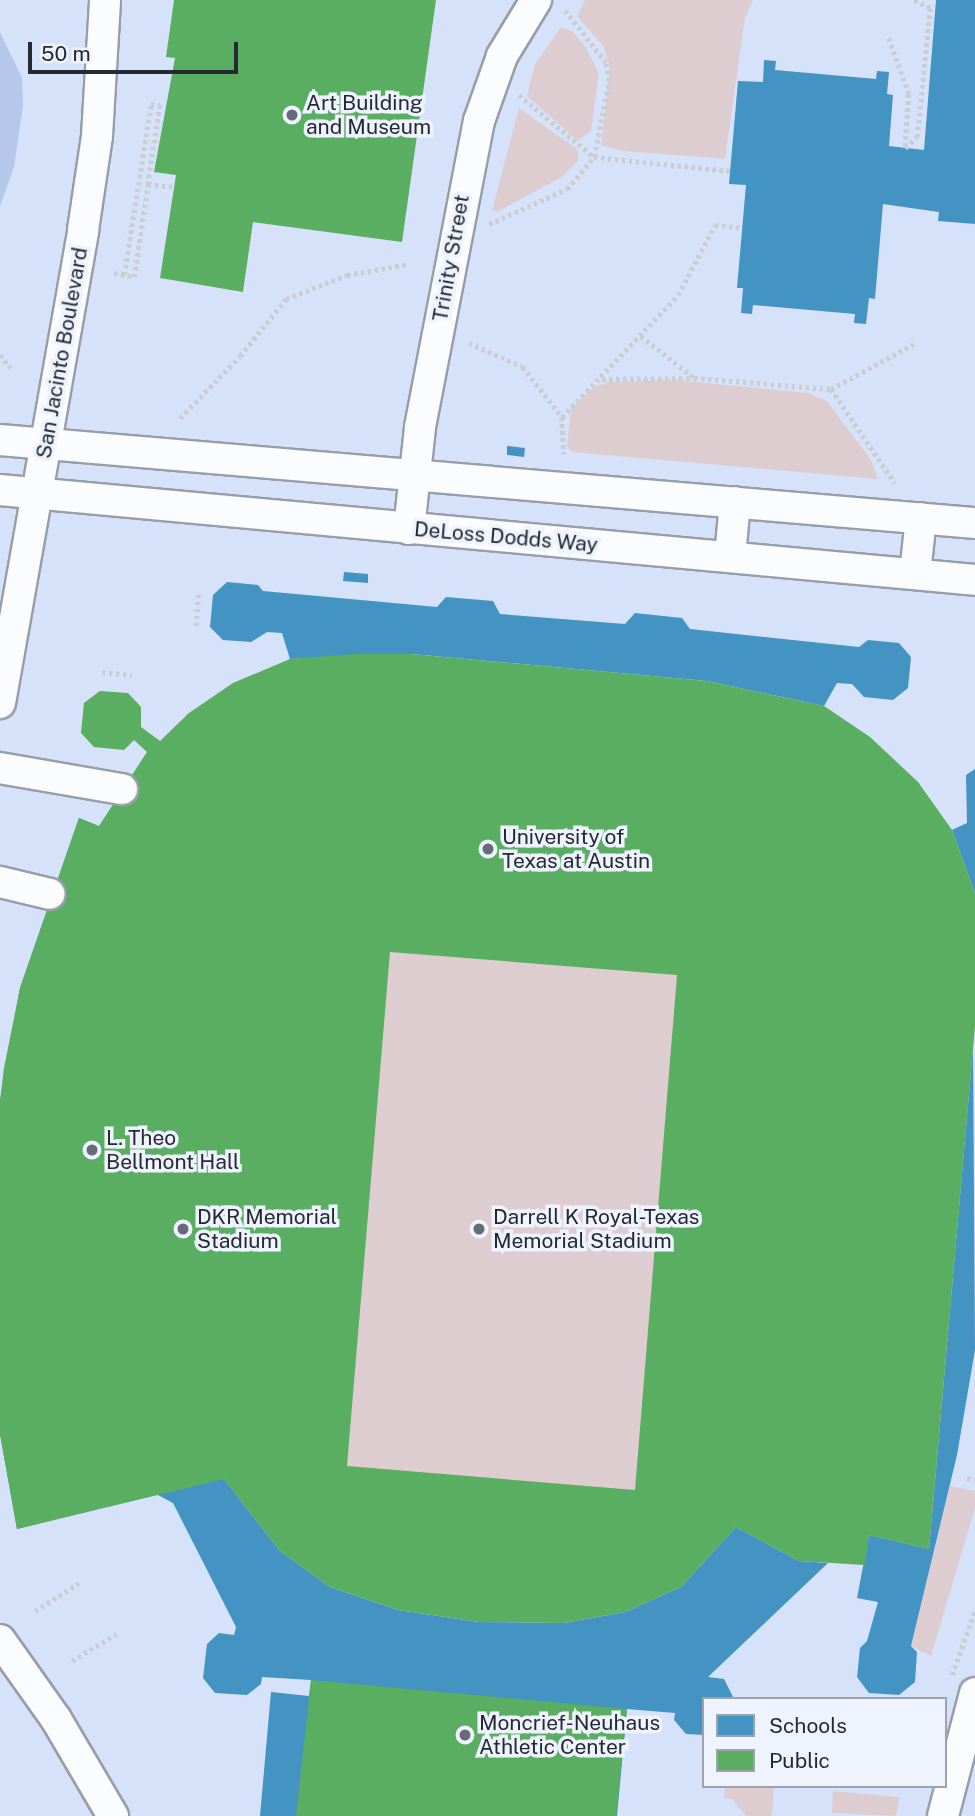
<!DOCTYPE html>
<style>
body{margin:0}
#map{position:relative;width:975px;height:1816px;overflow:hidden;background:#e1e9f7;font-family:"Public Sans",sans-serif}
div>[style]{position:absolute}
.built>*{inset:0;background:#d6e2fa}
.green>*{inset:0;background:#ddcdd1}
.water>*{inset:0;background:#b5c7ea}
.schools>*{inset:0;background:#4393c3}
.public>*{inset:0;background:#5aae61}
.path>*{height:4.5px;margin-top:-2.25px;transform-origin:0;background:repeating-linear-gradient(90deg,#cbced1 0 3.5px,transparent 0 7px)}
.roads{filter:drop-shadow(2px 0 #989ea8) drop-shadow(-2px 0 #989ea8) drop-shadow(0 2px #989ea8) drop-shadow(0 -2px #989ea8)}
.minor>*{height:30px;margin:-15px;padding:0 15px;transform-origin:15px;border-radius:15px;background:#fafcfe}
.dots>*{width:19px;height:19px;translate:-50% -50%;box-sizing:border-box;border:4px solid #eef3fd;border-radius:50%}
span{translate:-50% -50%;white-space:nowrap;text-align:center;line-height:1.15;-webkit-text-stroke:7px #eef3fd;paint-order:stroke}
.poi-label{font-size:21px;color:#242932}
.left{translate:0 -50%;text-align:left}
.street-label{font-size:21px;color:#242932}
.legend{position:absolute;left:702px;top:1697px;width:245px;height:91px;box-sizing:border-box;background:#eef3fd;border:2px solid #9da2ac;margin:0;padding:9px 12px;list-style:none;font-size:21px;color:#242932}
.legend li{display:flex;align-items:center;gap:14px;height:35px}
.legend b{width:35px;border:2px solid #9da2ac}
.scale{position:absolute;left:28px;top:42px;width:210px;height:32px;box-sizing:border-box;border:4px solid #242932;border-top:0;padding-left:9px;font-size:21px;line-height:24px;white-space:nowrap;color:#242932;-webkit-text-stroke:5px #eef3fd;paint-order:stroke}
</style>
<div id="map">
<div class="built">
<div style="clip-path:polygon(evenodd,0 0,975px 0,975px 1816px,0 1816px,0 0,704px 1699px,945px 1699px,945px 1786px,704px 1786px,704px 1699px)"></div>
</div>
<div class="green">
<div style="clip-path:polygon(585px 0,753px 0,745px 18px,725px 159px,623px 151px,601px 145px,610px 66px,603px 46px,577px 16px)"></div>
<div style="clip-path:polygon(561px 27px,572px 31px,585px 46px,599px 73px,591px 131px,578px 141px,527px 96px,535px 64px)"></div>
<div style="clip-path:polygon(519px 108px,577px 149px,579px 160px,562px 177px,497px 212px,492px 210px)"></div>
<div style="clip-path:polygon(676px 380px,808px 393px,827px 401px,871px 460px,878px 479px,572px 452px,567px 446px,571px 408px,594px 387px,609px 382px)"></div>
<div style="clip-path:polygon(290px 659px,824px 706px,870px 737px,918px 782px,952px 830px,975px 897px,975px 1026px,929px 1549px,865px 1565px,799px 1561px,200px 1483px,17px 1529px,0 1434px,0 1101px,4px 1068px,20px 988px,79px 818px,99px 826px,147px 752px,134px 740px,124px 750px,94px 747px,81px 733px,84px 703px,100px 691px,128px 693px,141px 707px,141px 727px,160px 741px,189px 713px,233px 683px)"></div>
<div style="clip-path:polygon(950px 1486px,975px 1491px,975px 1508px,931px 1656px,911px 1646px)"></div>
<div style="clip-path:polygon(725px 1786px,774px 1786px,772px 1816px,746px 1816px,732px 1799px,724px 1798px)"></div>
<div style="clip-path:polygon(833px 1791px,900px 1797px,896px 1816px,832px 1813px)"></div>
</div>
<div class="water">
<div style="clip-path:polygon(0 32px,22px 78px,23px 106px,14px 167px,0 206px)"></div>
</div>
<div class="schools">
<div style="clip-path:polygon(936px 0,975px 0,975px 224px,938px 221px,939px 212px,883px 204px,875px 299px,869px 298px,866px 324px,854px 323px,855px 314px,753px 305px,752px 314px,741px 313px,743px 288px,737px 288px,746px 185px,729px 184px,738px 81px,763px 82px,764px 60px,776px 61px,775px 70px,876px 79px,877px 71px,889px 72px,887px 94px,893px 95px,889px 146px,924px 150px)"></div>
<div style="clip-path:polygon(507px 446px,525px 448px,524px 457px,507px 455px)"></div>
<div style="clip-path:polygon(344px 572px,368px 574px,368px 583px,343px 581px)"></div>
<div style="clip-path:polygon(227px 582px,258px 585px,263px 591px,437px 607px,446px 597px,493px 601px,500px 614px,625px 624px,635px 613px,682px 618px,690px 629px,859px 647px,868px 640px,899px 643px,911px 657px,908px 688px,893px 700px,864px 697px,852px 684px,837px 683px,824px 706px,707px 681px,411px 654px,290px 659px,282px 633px,267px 632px,251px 642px,223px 640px,210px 627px,213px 595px)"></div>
<div style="clip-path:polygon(975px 769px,975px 893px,952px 830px,967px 823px,966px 775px)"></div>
<div style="clip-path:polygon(79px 818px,255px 892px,219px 985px,201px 1051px,181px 1183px,175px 1251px,177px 1321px,183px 1390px,200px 1483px,224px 1479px,280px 1551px,330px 1587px,398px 1610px,479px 1622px,564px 1623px,625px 1612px,681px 1587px,736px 1527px,799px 1561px,828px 1563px,708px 1677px,724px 1679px,734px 1699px,704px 1699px,704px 1735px,686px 1734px,674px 1720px,675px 1713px,627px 1709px,617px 1816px,260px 1816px,271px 1692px,309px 1696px,311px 1680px,262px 1677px,261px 1684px,247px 1695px,215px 1693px,203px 1678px,207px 1644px,219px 1633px,234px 1635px,236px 1627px,173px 1503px,156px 1494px,17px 1529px,0 1434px,0 1101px,20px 988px)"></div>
<div style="clip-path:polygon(973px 1048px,975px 1350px,957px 1455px,911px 1646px,917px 1652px,915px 1682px,899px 1695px,869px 1693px,857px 1677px,860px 1648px,867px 1641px,878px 1602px,857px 1598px,869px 1535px,929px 1549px)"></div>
</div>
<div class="public">
<div style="clip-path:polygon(174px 0,436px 0,402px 242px,253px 222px,243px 292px,160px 278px,176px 175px,154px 172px,175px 58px,166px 57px)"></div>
<div style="clip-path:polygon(evenodd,355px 654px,411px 654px,707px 681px,824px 706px,870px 737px,918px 782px,952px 830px,975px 893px,975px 1026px,929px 1549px,869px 1535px,865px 1565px,799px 1561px,736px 1527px,681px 1587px,625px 1612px,564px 1623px,479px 1622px,398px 1610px,330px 1587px,280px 1551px,224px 1479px,17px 1529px,0 1434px,0 1101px,4px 1068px,20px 988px,79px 818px,99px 826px,147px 752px,134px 740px,124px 750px,94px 747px,81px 733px,84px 703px,100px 691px,128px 693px,141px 707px,141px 727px,160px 741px,189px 713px,233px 683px,290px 659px,355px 654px,390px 952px,677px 975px,635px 1490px,347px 1466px,390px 952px)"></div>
<div style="clip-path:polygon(311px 1680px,627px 1709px,616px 1816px,296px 1816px)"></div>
</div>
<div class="path">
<div style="left:889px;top:38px;width:59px;rotate:70.3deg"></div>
<div style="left:909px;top:94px;width:54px;rotate:94.2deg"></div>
<div style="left:519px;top:95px;width:97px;rotate:39.6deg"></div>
<div style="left:594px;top:157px;width:138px;rotate:5.8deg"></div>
<div style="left:905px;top:148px;width:16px;rotate:-43deg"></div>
<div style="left:917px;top:137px;width:130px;rotate:-84.2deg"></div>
<div style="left:930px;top:8px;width:19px;rotate:-155deg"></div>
<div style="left:489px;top:224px;width:85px;rotate:-24.2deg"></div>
<div style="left:567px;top:189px;width:42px;rotate:-49.8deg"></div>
<div style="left:594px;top:157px;width:77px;rotate:-78.8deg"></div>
<div style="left:609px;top:81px;width:18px;rotate:-99deg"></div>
<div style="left:606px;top:63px;width:66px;rotate:-128.3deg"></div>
<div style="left:114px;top:273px;width:20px;rotate:11deg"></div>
<div style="left:134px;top:277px;width:94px;rotate:-81.4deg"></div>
<div style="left:124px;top:275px;width:173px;rotate:-81deg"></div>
<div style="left:151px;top:104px;width:9px;rotate:6deg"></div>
<div style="left:160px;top:105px;width:80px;rotate:98.6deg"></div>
<div style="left:148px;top:184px;width:25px;rotate:7deg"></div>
<div style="left:641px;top:336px;width:66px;rotate:38.3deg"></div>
<div style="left:469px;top:343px;width:59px;rotate:24deg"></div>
<div style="left:523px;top:367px;width:63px;rotate:52deg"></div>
<div style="left:562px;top:417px;width:37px;rotate:87deg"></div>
<div style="left:0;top:355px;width:17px;rotate:50deg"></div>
<div style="left:602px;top:379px;width:92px;rotate:-0.6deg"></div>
<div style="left:694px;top:378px;width:137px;rotate:4.6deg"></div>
<div style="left:831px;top:389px;width:94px;rotate:-28.5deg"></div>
<div style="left:831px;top:389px;width:114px;rotate:55.8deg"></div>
<div style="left:562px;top:417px;width:168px;rotate:-46.4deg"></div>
<div style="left:678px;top:295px;width:79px;rotate:-62.1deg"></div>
<div style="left:715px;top:225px;width:27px;rotate:6deg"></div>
<div style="left:180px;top:418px;width:86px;rotate:-45.9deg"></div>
<div style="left:240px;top:356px;width:73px;rotate:-51.1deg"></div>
<div style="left:286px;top:299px;width:66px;rotate:-21.5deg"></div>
<div style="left:347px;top:275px;width:63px;rotate:-10.1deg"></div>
<div style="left:196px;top:626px;width:32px;rotate:-86deg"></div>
<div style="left:102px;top:672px;width:30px;rotate:6deg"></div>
<div style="left:967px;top:1478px;width:8px;rotate:14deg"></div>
<div style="left:35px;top:1611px;width:52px;rotate:-32.5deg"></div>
<div style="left:72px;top:1661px;width:52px;rotate:-31.5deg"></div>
<div style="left:952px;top:1675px;width:69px;rotate:-70.5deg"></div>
</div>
<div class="roads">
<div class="minor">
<div style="left:0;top:440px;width:979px;rotate:4.87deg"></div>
<div style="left:0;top:490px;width:979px;rotate:5.27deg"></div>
<div style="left:409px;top:529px;width:103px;rotate:-83.8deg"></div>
<div style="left:420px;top:427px;width:312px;rotate:-79.1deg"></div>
<div style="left:479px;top:121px;width:69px;rotate:-70.5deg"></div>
<div style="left:502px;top:56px;width:66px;rotate:-58.7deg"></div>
<div style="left:730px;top:557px;width:55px;rotate:-84.8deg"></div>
<div style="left:915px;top:574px;width:56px;rotate:-83.9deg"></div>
<div style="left:0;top:703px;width:480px;rotate:-80deg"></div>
<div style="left:83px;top:230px;width:95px;rotate:-81.5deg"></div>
<div style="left:97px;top:136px;width:136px;rotate:-86.6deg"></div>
<div style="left:0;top:768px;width:124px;rotate:9.8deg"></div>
<div style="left:0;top:882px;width:51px;rotate:13.5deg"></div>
<div style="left:0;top:1640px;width:97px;rotate:54.7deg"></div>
<div style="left:56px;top:1719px;width:113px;rotate:59.6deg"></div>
<div style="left:943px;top:1816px;width:127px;rotate:-75.4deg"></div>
</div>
</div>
<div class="dots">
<div style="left:292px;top:115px;background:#666c77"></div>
<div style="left:488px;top:849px;background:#666c77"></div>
<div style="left:92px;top:1150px;background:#666c77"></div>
<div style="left:183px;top:1229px;background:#666c77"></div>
<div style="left:479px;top:1229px;background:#666c77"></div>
<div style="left:465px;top:1735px;background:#666c77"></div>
</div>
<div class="poi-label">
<span class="left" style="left:306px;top:115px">Art Building<br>and Museum</span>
<span class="left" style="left:502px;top:849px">University of<br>Texas at Austin</span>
<span class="left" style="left:106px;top:1150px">L. Theo<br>Bellmont Hall</span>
<span class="left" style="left:197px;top:1229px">DKR Memorial<br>Stadium</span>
<span class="left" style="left:493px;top:1229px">Darrell K Royal-Texas<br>Memorial Stadium</span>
<span class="left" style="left:479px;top:1735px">Moncrief-Neuhaus<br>Athletic Center</span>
</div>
<div class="street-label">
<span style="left:451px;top:258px;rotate:-80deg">Trinity Street</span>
<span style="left:62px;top:353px;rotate:-80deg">San Jacinto Boulevard</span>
<span style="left:506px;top:537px;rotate:5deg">DeLoss Dodds Way</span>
</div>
<ul class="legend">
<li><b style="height:19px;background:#4393c3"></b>Schools</li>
<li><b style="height:19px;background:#5aae61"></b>Public</li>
</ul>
<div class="scale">50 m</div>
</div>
